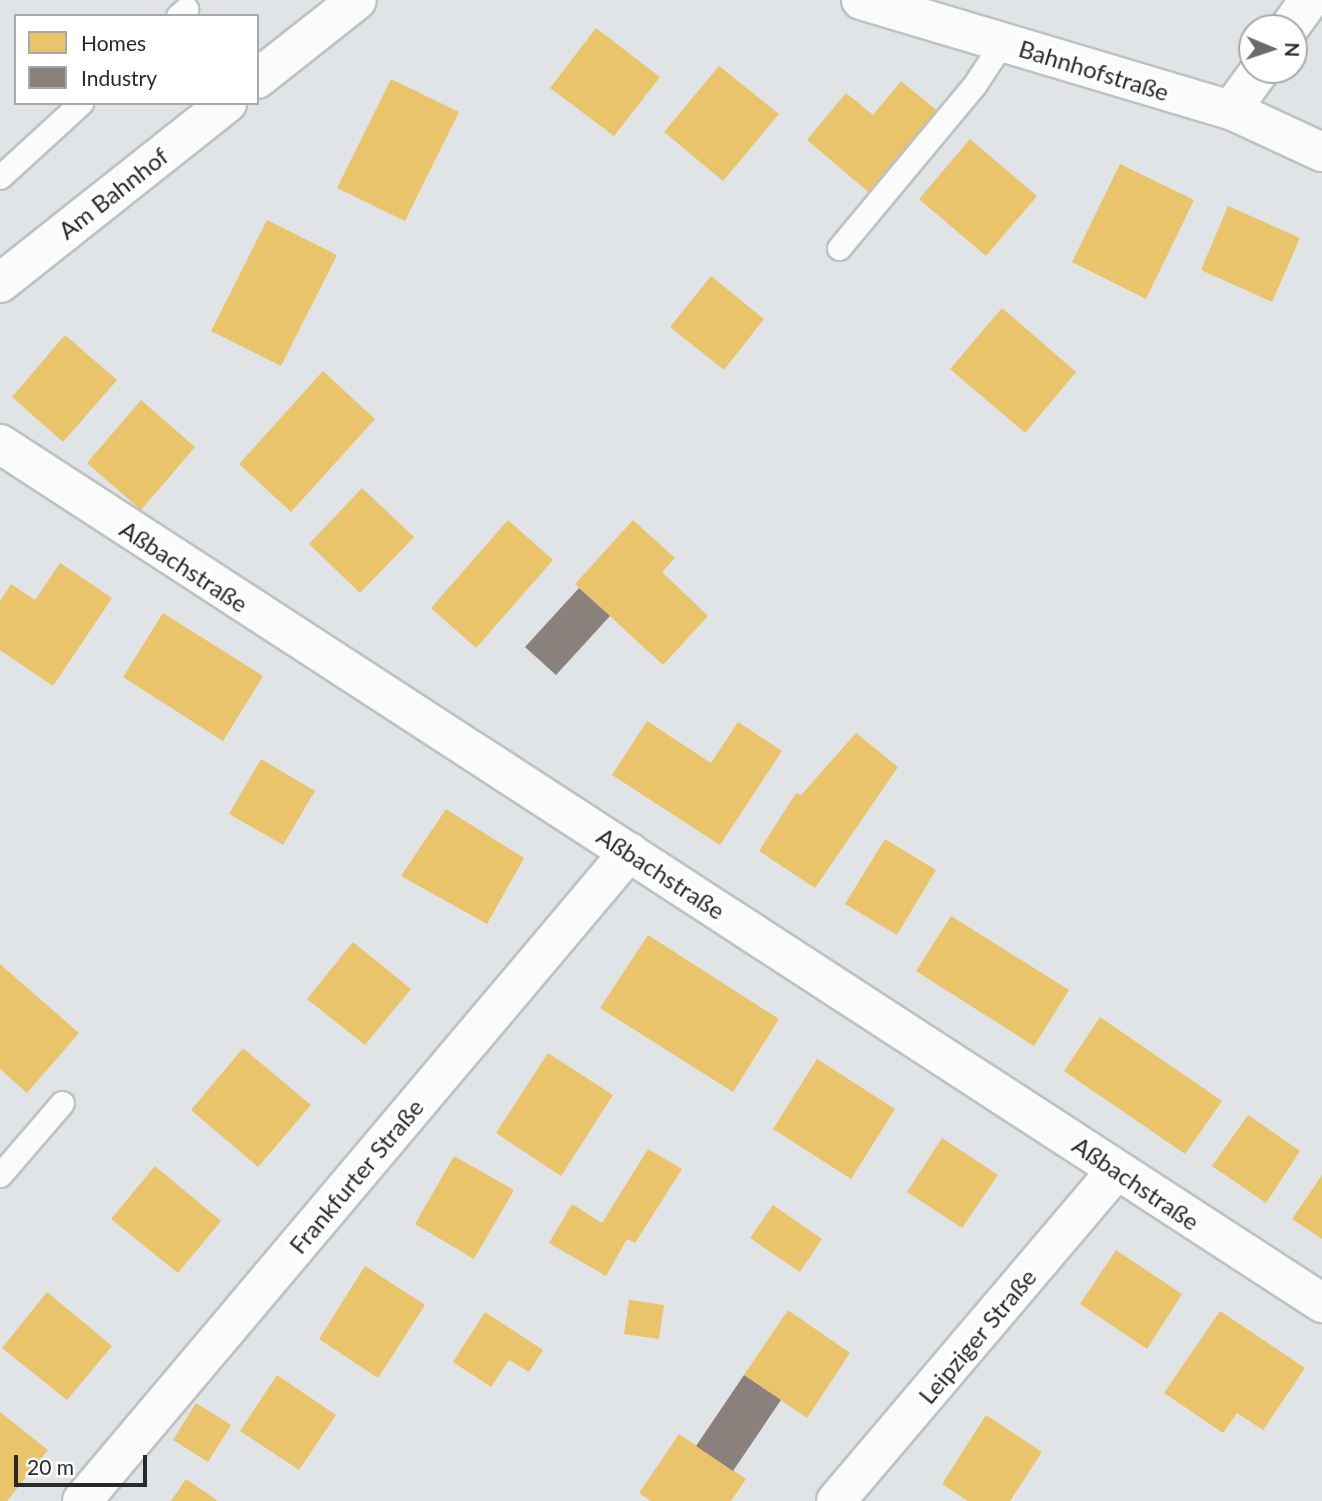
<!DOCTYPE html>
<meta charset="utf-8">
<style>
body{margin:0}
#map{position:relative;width:1322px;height:1501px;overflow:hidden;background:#e0e4e7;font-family:Lato,sans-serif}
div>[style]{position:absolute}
.homes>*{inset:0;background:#e9c46a}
.industry>*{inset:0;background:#8a817c}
.roads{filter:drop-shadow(2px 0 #c1c1c1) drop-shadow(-2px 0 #c1c1c1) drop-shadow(0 2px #c1c1c1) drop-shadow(0 -2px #c1c1c1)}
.lane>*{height:23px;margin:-11.5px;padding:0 11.5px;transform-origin:11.5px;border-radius:11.5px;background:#fafbfb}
.street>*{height:38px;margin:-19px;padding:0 19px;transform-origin:19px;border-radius:19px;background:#fafbfb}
.secondary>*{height:38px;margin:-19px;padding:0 19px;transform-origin:19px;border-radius:19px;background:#fafbfb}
span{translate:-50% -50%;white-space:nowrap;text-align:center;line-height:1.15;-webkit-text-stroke:7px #fff;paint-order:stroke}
.street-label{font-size:24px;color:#292929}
.legend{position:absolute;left:14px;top:14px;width:245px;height:91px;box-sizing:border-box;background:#fff;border:2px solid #a9a9a9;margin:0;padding:9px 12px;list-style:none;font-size:21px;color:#292929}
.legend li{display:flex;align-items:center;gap:14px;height:35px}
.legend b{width:35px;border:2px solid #a9a9a9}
.north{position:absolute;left:1238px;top:14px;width:70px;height:70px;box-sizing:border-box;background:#fff;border:2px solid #a9a9a9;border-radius:50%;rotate:92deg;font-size:19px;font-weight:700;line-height:28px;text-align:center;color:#292929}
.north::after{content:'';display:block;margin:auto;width:24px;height:32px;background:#696a6c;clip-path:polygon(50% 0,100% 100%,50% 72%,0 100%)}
.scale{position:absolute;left:14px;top:1455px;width:133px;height:32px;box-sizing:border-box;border:4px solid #292929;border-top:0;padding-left:9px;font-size:21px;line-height:24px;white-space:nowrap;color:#292929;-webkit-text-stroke:5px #fff;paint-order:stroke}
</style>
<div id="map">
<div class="homes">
<div style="clip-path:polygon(596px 28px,660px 77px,614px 136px,550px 88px)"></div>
<div style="clip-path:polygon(719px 66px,779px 114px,723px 181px,664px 132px)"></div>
<div style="clip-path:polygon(391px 79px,459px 112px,405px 221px,337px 188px)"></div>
<div style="clip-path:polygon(901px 81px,940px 113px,872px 195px,807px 140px,846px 93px,873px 115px)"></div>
<div style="clip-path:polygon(970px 139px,1037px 196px,986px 256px,919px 199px)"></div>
<div style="clip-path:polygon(1120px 164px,1194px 200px,1146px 299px,1072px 262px)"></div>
<div style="clip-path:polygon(1228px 206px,1300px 238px,1272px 302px,1201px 270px)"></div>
<div style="clip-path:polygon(267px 220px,337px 255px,281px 366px,211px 331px)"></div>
<div style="clip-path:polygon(711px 276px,764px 319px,724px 370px,670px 327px)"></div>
<div style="clip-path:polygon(1002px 308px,1076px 372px,1025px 433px,950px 369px)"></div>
<div style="clip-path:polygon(65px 335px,117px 380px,63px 442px,12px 397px)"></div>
<div style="clip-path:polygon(323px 371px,375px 419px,291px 512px,239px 464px)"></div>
<div style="clip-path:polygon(141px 400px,195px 447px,141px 510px,87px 463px)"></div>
<div style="clip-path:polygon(362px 488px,414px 537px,360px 593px,309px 544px)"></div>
<div style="clip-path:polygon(508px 520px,553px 560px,476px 648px,431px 608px)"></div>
<div style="clip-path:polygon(633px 520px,675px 558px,662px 572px,708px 616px,663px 665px,575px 584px)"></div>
<div style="clip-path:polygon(60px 563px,112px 598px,53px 686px,0 650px,0 601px,11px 584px,35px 600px)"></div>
<div style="clip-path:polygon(163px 613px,263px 676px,223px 741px,123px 677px)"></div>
<div style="clip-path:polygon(647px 721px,711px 763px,738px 722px,782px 751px,720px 845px,612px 775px)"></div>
<div style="clip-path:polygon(856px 733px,898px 767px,815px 888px,759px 851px,796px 793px,801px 795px)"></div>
<div style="clip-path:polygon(261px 759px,315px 791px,283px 845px,229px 814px)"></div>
<div style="clip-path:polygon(446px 809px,524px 858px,487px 924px,401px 876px)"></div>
<div style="clip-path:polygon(885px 839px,936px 870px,897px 935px,845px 904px)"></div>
<div style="clip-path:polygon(951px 916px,1069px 990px,1034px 1046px,916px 971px)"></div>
<div style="clip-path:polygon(648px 935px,779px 1019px,733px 1092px,600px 1008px)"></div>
<div style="clip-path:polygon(353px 942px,411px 989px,365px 1045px,307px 999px)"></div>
<div style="clip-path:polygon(0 964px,79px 1033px,27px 1093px,0 1069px)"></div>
<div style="clip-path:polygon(1100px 1017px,1222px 1101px,1185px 1154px,1064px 1071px)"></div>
<div style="clip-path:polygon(243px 1048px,311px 1105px,258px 1167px,191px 1110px)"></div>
<div style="clip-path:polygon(548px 1053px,613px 1095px,561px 1176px,496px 1133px)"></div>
<div style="clip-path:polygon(817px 1059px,895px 1109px,851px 1179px,773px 1129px)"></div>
<div style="clip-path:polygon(1248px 1115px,1300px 1151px,1266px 1203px,1212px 1166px)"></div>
<div style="clip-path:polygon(942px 1138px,998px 1175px,962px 1228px,907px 1192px)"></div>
<div style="clip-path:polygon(648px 1149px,682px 1169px,635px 1243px,627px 1239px,606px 1276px,549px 1243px,572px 1204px,602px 1223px)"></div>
<div style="clip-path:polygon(454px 1156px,514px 1190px,474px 1259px,415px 1224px)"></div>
<div style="clip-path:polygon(155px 1166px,221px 1221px,178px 1273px,111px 1219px)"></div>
<div style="clip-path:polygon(1322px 1175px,1322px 1239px,1292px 1219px)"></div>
<div style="clip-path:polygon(773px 1205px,822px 1239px,800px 1272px,750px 1238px)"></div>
<div style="clip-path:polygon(1116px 1250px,1182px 1294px,1147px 1349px,1080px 1304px)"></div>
<div style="clip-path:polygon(365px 1266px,425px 1305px,378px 1378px,319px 1339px)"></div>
<div style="clip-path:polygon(47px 1292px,112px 1346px,67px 1400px,2px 1348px)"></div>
<div style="clip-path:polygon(629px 1300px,664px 1305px,659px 1339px,624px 1334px)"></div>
<div style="clip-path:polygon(788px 1310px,850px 1353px,807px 1418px,744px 1375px)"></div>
<div style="clip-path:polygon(1220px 1311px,1305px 1368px,1263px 1430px,1237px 1413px,1223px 1433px,1164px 1393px)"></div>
<div style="clip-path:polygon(485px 1312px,543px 1350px,529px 1372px,509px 1360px,491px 1387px,453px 1362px)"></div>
<div style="clip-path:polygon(277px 1375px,336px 1415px,299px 1470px,240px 1431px)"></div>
<div style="clip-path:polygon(196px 1403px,231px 1425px,208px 1462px,173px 1440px)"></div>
<div style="clip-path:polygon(0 1412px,48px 1450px,7px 1501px,0 1501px)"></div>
<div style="clip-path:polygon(986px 1415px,1042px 1452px,1010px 1501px,968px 1501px,942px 1484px)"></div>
<div style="clip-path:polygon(679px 1434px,746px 1479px,731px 1501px,651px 1501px,639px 1493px)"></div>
<div style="clip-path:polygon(186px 1479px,218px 1501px,171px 1501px)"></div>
</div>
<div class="industry">
<div style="clip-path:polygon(579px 588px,610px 616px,556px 675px,525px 647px)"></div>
<div style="clip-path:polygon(744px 1375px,781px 1400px,733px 1471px,696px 1446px)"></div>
</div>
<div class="roads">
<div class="lane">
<div style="left:178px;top:16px;width:11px;rotate:-41deg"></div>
<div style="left:0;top:177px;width:110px;rotate:-42.4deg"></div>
<div style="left:839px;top:248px;width:213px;rotate:-50.3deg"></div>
<div style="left:975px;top:84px;width:49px;rotate:-56.6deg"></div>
<div style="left:0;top:1175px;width:95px;rotate:-49.3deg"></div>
</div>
<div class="street">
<div style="left:1289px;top:28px;width:34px;rotate:-54deg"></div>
<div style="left:257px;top:79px;width:127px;rotate:-38.3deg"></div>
<div style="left:1231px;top:110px;width:49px;rotate:-54.1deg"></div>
<div style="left:0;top:283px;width:290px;rotate:-38.4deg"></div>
<div style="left:0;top:444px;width:1577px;rotate:33.01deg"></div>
<div style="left:82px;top:1501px;width:849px;rotate:-49.87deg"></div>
<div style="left:836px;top:1501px;width:434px;rotate:-49.7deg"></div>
</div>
<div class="secondary">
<div style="left:861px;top:0;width:386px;rotate:16.6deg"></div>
<div style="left:1231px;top:110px;width:100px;rotate:24.8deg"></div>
</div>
</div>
<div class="street-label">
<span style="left:1094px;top:70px;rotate:17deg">Bahnhofstraße</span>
<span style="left:113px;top:193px;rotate:-38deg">Am Bahnhof</span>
<span style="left:184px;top:566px;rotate:33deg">Aßbachstraße</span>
<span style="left:661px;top:873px;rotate:33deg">Aßbachstraße</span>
<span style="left:356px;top:1176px;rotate:-50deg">Frankfurter Straße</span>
<span style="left:1136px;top:1183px;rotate:34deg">Aßbachstraße</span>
<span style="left:977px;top:1336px;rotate:-50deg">Leipziger Straße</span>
</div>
<ul class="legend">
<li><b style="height:19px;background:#e9c46a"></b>Homes</li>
<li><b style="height:19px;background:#8a817c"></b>Industry</li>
</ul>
<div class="north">N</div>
<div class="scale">20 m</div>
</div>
